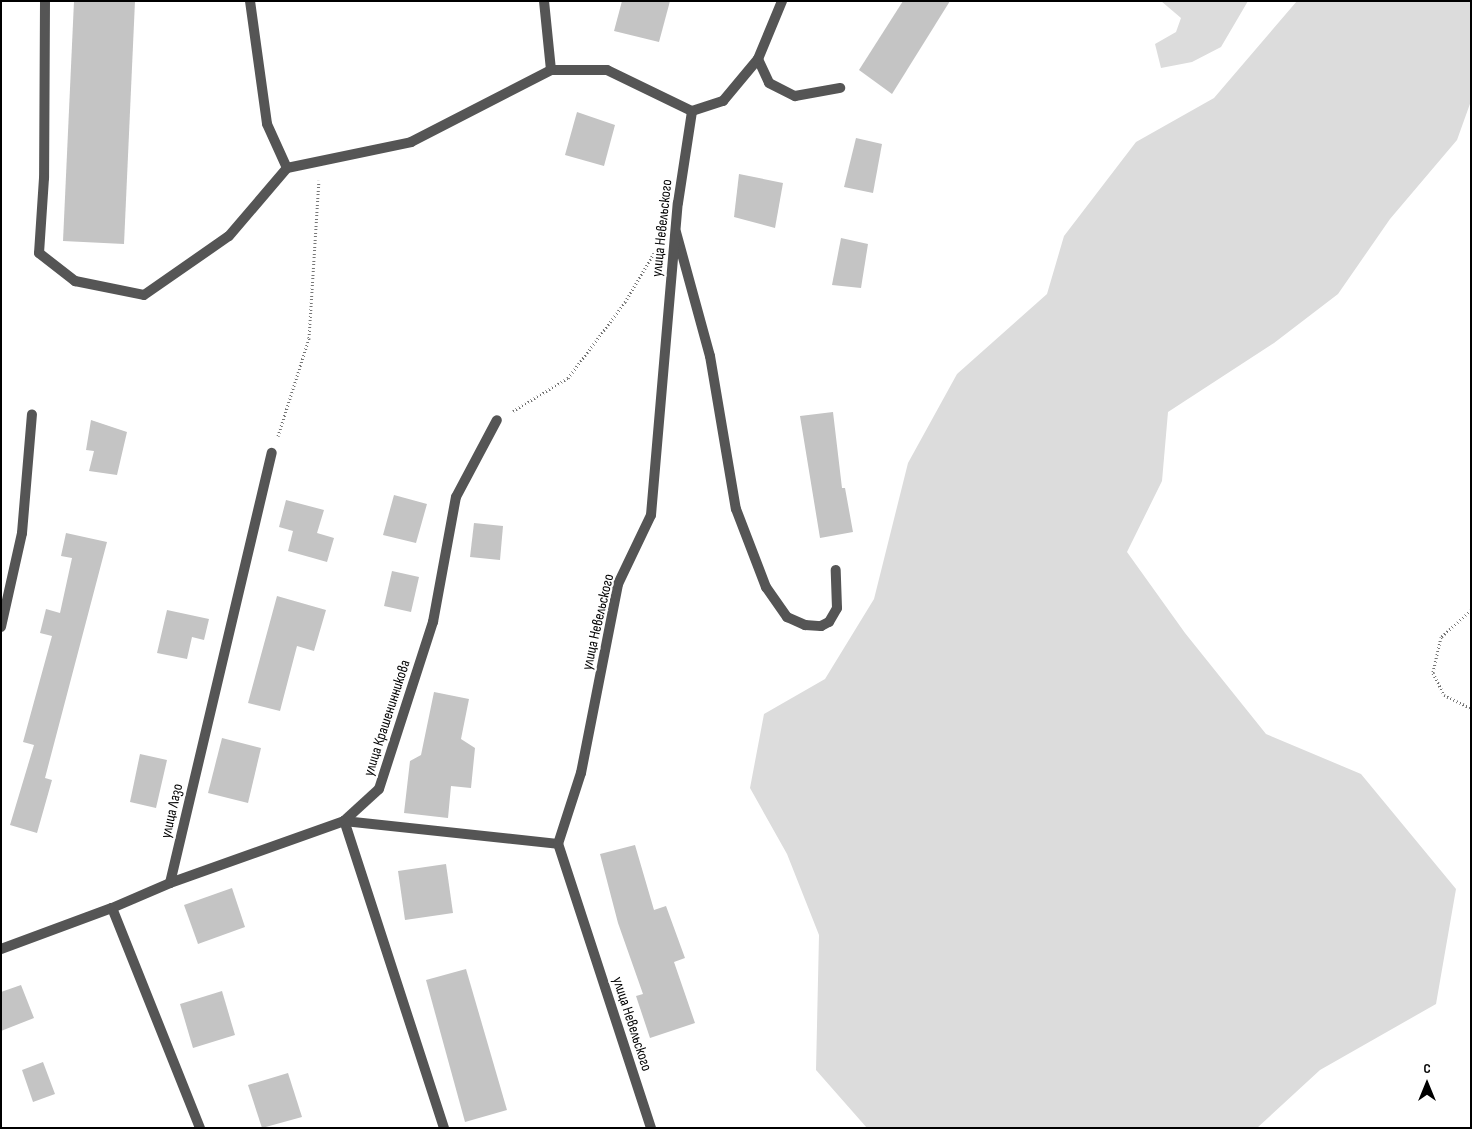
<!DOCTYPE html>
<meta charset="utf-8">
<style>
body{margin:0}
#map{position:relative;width:1472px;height:1129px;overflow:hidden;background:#fff;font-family:"Sofia Sans Condensed",sans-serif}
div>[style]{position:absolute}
.green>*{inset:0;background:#dcdcdc}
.building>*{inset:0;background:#c4c4c4}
.path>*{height:3px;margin-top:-1.5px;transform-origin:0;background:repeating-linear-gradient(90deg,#777 0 1px,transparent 0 3.5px)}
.lane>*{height:10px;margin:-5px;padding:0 5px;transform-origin:5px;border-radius:5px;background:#555}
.street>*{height:10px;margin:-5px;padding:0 5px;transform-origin:5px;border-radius:5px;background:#555}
span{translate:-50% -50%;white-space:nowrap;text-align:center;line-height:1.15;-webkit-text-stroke:4.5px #fff;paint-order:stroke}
.street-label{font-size:15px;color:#000}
.frame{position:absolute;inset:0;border:2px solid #000;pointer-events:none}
.north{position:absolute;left:1402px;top:1059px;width:50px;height:50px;-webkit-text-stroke:4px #fff;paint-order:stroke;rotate:0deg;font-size:14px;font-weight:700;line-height:20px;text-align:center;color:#000}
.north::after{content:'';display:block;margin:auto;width:18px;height:22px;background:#000;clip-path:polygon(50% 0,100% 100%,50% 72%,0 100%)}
</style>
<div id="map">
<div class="green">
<div style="clip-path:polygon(1161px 1px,1248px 1px,1221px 47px,1192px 62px,1161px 68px,1155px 44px,1176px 32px,1181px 18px)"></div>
<div style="clip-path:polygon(1297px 1px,1471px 1px,1471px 101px,1457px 140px,1390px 219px,1338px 294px,1274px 343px,1168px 412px,1162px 481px,1127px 552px,1185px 633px,1266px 734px,1361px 774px,1456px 889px,1436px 1004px,1320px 1070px,1257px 1128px,867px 1128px,816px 1070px,819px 935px,787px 854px,750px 788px,764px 714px,825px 679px,874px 599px,908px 463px,957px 374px,1047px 294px,1064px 236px,1136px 142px,1214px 98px)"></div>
</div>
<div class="building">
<div style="clip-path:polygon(74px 1px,135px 1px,124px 244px,63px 241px)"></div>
<div style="clip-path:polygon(622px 1px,670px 1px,659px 42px,614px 31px)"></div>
<div style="clip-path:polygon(903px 1px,950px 1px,892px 94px,859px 70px)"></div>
<div style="clip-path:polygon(577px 112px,615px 125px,604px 166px,565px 155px)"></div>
<div style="clip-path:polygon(856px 138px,882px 144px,873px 193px,844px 187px)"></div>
<div style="clip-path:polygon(739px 174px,783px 183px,775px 228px,734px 217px)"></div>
<div style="clip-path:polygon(841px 238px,868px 244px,861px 288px,832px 285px)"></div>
<div style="clip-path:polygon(833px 412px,842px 488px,845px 488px,853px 532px,820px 538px,800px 416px)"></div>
<div style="clip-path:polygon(91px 420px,127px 432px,117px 475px,89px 471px,94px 451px,86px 450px)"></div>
<div style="clip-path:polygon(394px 495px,427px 504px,416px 543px,383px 535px)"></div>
<div style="clip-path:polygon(286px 500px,324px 510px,317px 533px,334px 538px,327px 562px,288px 551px,293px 531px,279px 527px)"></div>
<div style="clip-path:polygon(474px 523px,503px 526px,500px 560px,470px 557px)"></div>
<div style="clip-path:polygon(66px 533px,107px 542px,45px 778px,52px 780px,37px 833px,10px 825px,34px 745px,23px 742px,52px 636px,40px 633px,46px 609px,60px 613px,72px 558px,61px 556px)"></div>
<div style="clip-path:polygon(392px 571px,419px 577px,411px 612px,384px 606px)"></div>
<div style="clip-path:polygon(277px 596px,326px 610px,314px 651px,297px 646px,280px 711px,248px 703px)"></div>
<div style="clip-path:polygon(167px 610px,209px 619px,204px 640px,192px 637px,187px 659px,157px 653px)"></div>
<div style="clip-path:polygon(434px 692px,469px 699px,461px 739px,475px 748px,471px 788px,451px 786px,448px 818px,404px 813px,410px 761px,421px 755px)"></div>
<div style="clip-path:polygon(222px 738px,261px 748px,248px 803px,208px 793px)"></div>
<div style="clip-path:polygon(140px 754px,167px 760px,156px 808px,130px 802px)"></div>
<div style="clip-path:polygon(635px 845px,654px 910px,666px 906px,685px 958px,674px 962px,695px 1023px,650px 1038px,636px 996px,643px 994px,618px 923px,600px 854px)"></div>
<div style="clip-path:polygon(446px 864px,453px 913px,405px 920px,398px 871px)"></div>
<div style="clip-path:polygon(232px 888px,245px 927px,198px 944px,184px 905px)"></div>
<div style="clip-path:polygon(466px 969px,507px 1110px,465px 1122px,426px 980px)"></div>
<div style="clip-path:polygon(21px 985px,34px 1018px,1px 1031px,1px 992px)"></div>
<div style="clip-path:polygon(222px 991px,235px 1035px,193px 1048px,180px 1004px)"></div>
<div style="clip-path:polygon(43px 1062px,55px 1094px,33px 1102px,22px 1070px)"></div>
<div style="clip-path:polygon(288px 1073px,302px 1117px,262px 1128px,248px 1085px)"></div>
</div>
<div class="path">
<div style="left:513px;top:411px;width:64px;rotate:-31deg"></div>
<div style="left:568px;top:378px;width:95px;rotate:-53.1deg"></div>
<div style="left:625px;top:302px;width:57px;rotate:-59.4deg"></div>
<div style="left:278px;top:436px;width:103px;rotate:-72.4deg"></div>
<div style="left:309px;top:338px;width:158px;rotate:-86.4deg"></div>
<div style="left:1471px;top:610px;width:40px;rotate:138deg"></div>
<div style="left:1441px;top:637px;width:37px;rotate:103deg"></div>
<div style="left:1433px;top:673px;width:25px;rotate:63deg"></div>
<div style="left:1444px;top:695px;width:30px;rotate:26deg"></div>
</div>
<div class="lane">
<div style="left:676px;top:232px;width:129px;rotate:74.7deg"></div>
<div style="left:710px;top:356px;width:155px;rotate:80.4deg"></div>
<div style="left:736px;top:509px;width:84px;rotate:69deg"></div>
<div style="left:766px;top:587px;width:37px;rotate:55deg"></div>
<div style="left:787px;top:617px;width:20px;rotate:24deg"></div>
<div style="left:805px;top:625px;width:16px;rotate:4deg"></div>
<div style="left:821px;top:626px;width:9px;rotate:-27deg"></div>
<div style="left:829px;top:622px;width:16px;rotate:-60deg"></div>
<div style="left:837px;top:608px;width:38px;rotate:-92deg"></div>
</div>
<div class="street">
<div style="left:45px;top:1px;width:177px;rotate:90.3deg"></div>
<div style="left:44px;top:178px;width:75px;rotate:93.8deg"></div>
<div style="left:39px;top:253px;width:46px;rotate:37.9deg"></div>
<div style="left:75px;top:281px;width:70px;rotate:11.5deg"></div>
<div style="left:144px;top:295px;width:103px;rotate:-34.8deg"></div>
<div style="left:229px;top:236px;width:89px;rotate:-49.5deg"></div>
<div style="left:287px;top:168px;width:127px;rotate:-11.8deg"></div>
<div style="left:411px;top:142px;width:157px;rotate:-27.2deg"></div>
<div style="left:551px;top:70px;width:56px"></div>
<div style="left:607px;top:70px;width:94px;rotate:25.8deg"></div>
<div style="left:250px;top:1px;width:124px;rotate:82.1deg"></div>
<div style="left:267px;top:124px;width:48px;rotate:65.6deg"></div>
<div style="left:544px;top:1px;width:69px;rotate:84.2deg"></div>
<div style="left:758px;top:59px;width:26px;rotate:65deg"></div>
<div style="left:769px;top:83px;width:29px;rotate:27deg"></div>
<div style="left:795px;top:96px;width:46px;rotate:-10.1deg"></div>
<div style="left:692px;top:111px;width:33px;rotate:-18deg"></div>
<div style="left:723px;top:101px;width:55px;rotate:-50.2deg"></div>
<div style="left:758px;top:59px;width:63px;rotate:-67.5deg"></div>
<div style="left:1px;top:627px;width:96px;rotate:-77.4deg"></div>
<div style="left:22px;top:533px;width:119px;rotate:-85.2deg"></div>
<div style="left:170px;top:883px;width:185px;rotate:-19.6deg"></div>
<div style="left:344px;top:821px;width:215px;rotate:6.1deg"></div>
<div style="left:1px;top:949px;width:118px;rotate:-20.3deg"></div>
<div style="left:200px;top:1128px;width:237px;rotate:-111.8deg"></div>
<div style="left:112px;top:908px;width:63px;rotate:-23.3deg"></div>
<div style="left:170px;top:883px;width:442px;rotate:-76.7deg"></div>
<div style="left:444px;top:1128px;width:323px;rotate:-108deg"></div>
<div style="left:344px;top:821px;width:47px;rotate:-42.4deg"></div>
<div style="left:379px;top:789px;width:176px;rotate:-72.1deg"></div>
<div style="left:433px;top:622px;width:127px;rotate:-79.6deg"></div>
<div style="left:456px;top:497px;width:87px;rotate:-62deg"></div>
<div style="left:651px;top:1128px;width:299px;rotate:-108.1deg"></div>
<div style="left:558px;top:844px;width:75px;rotate:-72.1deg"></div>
<div style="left:581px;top:773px;width:193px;rotate:-78.9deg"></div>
<div style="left:618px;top:584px;width:76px;rotate:-64.4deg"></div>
<div style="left:651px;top:515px;width:313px;rotate:-85.1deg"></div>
<div style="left:678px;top:203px;width:93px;rotate:-81.3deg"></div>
</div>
<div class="street-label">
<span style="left:662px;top:228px;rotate:-84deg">улица Невельского</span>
<span style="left:598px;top:622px;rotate:-77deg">улица Невельского</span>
<span style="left:387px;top:718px;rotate:-72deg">улица Крашенинникова</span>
<span style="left:172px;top:811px;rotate:-77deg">улица Лазо</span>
<span style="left:632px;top:1024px;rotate:72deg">улица Невельского</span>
</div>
<div class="frame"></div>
<div class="north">С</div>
</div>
